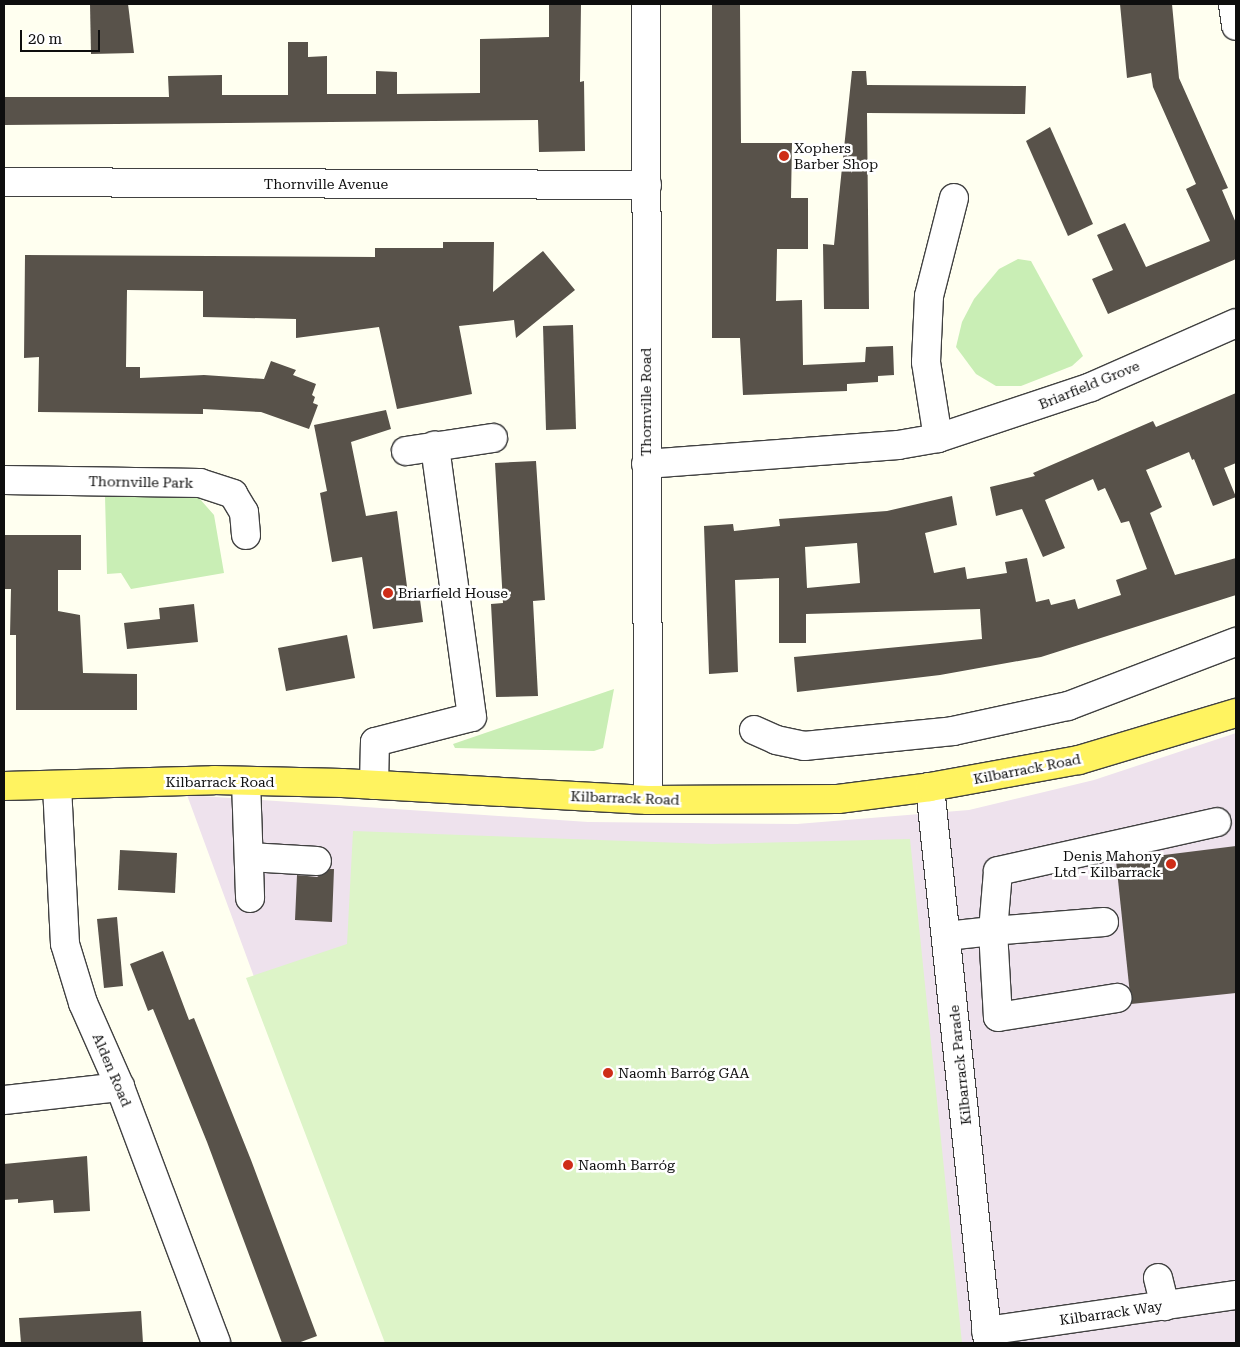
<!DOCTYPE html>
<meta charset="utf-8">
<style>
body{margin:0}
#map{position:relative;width:1240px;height:1347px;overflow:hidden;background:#fffff0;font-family:"Roboto Serif",serif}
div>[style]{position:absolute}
.industrial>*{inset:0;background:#eee2ed}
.green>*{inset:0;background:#c9eeb5}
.pitch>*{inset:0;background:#ddf4c8}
.building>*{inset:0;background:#58524a}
.roads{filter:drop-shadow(1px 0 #414141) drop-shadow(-1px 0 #414141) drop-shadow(0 1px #414141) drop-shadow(0 -1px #414141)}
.minor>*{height:28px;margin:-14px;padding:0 14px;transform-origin:14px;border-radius:14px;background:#fff}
.major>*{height:28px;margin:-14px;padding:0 14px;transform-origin:14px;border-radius:14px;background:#fff360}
.dots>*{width:14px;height:14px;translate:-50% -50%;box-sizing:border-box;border:2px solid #fff;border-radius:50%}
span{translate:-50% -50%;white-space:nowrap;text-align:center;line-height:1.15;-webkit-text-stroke:5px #fff;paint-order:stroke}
.poi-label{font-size:14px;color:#0e0e0e}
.left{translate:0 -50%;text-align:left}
.right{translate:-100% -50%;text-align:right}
.street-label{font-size:14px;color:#0e0e0e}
.frame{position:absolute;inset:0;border:5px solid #0e0e0e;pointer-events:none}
.scale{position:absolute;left:20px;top:30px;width:80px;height:22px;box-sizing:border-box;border:2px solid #0e0e0e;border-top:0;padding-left:6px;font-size:15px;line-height:18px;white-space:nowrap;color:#0e0e0e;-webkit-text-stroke:4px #fff;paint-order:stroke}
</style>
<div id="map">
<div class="industrial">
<div style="clip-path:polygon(1236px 733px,1236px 1343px,389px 1343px,187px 795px,588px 822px,797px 824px,969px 810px,1094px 780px)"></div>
</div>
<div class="green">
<div style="clip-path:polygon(1018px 259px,1031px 261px,1083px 356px,1072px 366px,1021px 386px,996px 386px,976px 374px,956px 347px,962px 322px,974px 299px,999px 269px)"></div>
<div style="clip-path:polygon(181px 492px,199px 498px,214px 515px,224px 573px,131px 589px,121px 573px,107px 574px,105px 496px)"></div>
<div style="clip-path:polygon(614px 689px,603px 748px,594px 751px,455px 748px,453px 744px)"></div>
</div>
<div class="pitch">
<div style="clip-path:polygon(353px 831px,711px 844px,910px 839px,962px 1343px,385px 1343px,246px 978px,347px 944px)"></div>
</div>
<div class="building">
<div style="clip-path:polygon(90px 4px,128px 4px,134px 53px,91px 54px)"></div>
<div style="clip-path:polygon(549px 4px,581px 4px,580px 82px,584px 81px,585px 151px,539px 152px,538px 120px,4px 125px,4px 97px,169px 97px,168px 76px,222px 75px,222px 95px,288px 95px,288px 42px,308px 42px,308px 57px,327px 56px,327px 94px,376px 94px,376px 71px,397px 72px,397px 94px,480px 93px,480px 39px,549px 37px)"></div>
<div style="clip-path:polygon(712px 4px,740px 4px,741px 143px,792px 143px,791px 198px,808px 198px,808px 249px,777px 249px,776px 301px,802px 300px,803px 365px,865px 362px,866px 347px,893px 346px,894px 375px,878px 376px,878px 382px,847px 384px,847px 391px,743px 395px,740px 338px,712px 338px)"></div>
<div style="clip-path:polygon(1120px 4px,1172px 4px,1179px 78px,1228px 188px,1222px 190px,1236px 223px,1236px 259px,1108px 314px,1092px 279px,1113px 270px,1097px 235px,1125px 223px,1146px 267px,1210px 241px,1186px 189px,1196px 184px,1153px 87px,1151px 73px,1127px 78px)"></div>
<div style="clip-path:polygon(852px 71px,866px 71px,867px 85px,1026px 86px,1025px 114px,867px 113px,869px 309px,824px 309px,823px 244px,834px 245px)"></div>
<div style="clip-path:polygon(1050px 127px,1093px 224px,1068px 236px,1026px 141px)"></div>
<div style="clip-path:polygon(443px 242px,494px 242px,493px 292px,543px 251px,575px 290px,516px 338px,514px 320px,459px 326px,472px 394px,397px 409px,379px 327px,296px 338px,296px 319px,203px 317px,203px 291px,127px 290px,126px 367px,140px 367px,140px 378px,204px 375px,264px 379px,271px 361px,296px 370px,293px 375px,316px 384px,312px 395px,315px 397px,313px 403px,318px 405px,309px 429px,261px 412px,203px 409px,203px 414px,38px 412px,39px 357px,24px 358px,25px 255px,375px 257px,375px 248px,443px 248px)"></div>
<div style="clip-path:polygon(573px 325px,576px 429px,546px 430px,543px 326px)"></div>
<div style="clip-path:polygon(evenodd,1236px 393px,1236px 463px,1224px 468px,1236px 497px,1213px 506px,1194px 459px,1192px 460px,1189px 452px,1146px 470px,1162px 507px,1150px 513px,1175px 575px,1236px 558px,1236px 595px,1041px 657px,940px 675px,797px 692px,794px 657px,982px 639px,980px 609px,806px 614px,806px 643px,779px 643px,779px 578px,735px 580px,738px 672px,709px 674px,704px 526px,733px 524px,734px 531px,780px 526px,779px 519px,887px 511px,952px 496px,957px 525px,925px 533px,934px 573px,965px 567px,967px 579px,1007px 573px,1005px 562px,1027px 558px,1036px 602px,1049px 599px,1051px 605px,1075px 599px,1078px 609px,1121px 595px,1116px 580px,1147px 569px,1129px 521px,1121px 523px,1105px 488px,1098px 491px,1093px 479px,1045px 500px,1065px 548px,1043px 557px,1022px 509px,996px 516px,990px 487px,1035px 476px,1033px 473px,1153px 421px,1156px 427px,1236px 393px,857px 543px,860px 583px,807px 588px,805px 547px,857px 543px)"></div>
<div style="clip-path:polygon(386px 410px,391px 429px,351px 442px,366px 516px,397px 511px,408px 594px,419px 592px,423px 622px,373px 629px,362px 557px,332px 562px,320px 493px,327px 491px,314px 425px)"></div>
<div style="clip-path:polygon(536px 461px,545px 600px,533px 601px,538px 696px,496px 697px,491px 604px,503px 603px,495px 463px)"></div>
<div style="clip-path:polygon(4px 535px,81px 535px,81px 570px,58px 570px,58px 611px,80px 615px,83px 673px,137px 674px,137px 710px,16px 710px,16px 635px,10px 635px,11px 589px,4px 589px)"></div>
<div style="clip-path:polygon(194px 604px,198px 642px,127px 649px,124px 623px,160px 619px,159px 608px)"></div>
<div style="clip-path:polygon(347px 635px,355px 678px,286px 691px,278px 648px)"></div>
<div style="clip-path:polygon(1236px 846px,1236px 993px,1131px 1004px,1116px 861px)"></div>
<div style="clip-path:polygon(120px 850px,177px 853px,175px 893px,118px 890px)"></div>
<div style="clip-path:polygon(330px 869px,334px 869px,332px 922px,295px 920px,297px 875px,317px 877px)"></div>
<div style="clip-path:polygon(117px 917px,123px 986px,104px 988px,97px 919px)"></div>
<div style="clip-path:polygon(163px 951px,189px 1020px,194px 1018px,251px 1160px,317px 1336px,298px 1343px,282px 1343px,207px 1142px,153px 1009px,148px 1011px,130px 964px)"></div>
<div style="clip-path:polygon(87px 1156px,90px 1211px,54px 1213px,53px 1200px,18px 1203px,18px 1199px,4px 1200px,4px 1164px)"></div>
<div style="clip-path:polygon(141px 1311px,143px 1343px,21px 1343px,19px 1318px)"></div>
</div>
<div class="roads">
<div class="minor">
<div style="left:646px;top:4px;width:796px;rotate:89.86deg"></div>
<div style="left:1233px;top:4px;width:22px;rotate:82deg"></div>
<div style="left:4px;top:182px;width:643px;rotate:0.27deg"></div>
<div style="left:938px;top:438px;width:77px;rotate:-99deg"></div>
<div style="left:926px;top:362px;width:66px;rotate:-87.4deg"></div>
<div style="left:929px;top:296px;width:101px;rotate:-75.7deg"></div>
<div style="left:406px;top:451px;width:88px;rotate:-8.5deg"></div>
<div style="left:646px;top:464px;width:253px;rotate:-4.3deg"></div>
<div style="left:898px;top:445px;width:41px;rotate:-9.9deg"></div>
<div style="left:938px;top:438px;width:161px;rotate:-18.4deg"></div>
<div style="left:1091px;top:387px;width:158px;rotate:-23.8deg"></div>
<div style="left:4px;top:480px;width:196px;rotate:0.9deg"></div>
<div style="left:200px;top:483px;width:35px;rotate:18deg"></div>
<div style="left:233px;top:494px;width:21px;rotate:59deg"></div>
<div style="left:244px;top:512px;width:23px;rotate:85deg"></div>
<div style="left:754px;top:730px;width:24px;rotate:24deg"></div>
<div style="left:776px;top:740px;width:29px;rotate:12deg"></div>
<div style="left:804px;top:746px;width:150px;rotate:-5.7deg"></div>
<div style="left:953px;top:731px;width:118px;rotate:-12.3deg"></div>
<div style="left:1068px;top:706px;width:180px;rotate:-20.9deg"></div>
<div style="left:246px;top:781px;width:117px;rotate:88deg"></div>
<div style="left:374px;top:785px;width:43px;rotate:-88.7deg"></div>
<div style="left:375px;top:742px;width:100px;rotate:-14.5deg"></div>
<div style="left:472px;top:717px;width:274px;rotate:-97.8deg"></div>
<div style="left:57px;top:786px;width:158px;rotate:87.1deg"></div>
<div style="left:65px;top:944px;width:62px;rotate:73deg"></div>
<div style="left:83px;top:1003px;width:92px;rotate:66.2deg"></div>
<div style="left:120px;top:1087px;width:273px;rotate:69.4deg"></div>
<div style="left:930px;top:787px;width:559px;rotate:84.04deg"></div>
<div style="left:249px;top:857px;width:68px;rotate:3.4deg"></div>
<div style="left:1104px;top:922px;width:111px;rotate:175.4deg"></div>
<div style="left:993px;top:931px;width:86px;rotate:86.7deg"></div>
<div style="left:998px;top:1017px;width:121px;rotate:-9.1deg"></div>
<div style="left:946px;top:936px;width:47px;rotate:-6.1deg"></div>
<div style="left:993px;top:931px;width:60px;rotate:-85.2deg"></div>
<div style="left:998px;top:871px;width:224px;rotate:-12.6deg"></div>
<div style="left:4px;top:1100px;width:117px;rotate:-6.4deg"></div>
<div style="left:1158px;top:1278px;width:29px;rotate:76deg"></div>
<div style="left:986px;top:1331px;width:253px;rotate:-8.2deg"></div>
</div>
<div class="major">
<div style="left:4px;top:786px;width:210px;rotate:-1.6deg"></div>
<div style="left:214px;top:780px;width:128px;rotate:1.3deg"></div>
<div style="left:342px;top:783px;width:306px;rotate:3.2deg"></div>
<div style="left:648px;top:800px;width:190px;rotate:-0.3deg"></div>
<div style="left:838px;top:799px;width:93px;rotate:-7.4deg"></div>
<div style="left:930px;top:787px;width:151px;rotate:-10.3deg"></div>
<div style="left:1079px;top:760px;width:164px;rotate:-16.7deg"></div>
</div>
</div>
<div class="dots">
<div style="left:784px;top:156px;background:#ce2d17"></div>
<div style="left:388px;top:593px;background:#ce2d17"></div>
<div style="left:1171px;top:864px;background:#ce2d17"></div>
<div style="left:608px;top:1073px;background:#ce2d17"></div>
<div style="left:568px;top:1165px;background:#ce2d17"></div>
</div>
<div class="poi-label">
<span class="left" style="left:794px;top:156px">Xophers<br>Barber Shop</span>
<span class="left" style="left:398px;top:593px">Briarfield House</span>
<span class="right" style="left:1161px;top:864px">Denis Mahony<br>Ltd - Kilbarrack</span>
<span class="left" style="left:618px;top:1073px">Naomh Barróg GAA</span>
<span class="left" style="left:578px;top:1165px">Naomh Barróg</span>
</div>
<div class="street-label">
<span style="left:326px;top:184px">Thornville Avenue</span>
<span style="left:1089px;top:385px;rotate:-22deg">Briarfield Grove</span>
<span style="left:646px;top:402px;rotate:-90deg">Thornville Road</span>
<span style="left:141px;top:482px;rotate:1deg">Thornville Park</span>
<span style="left:1027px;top:769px;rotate:-11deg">Kilbarrack Road</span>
<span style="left:220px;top:782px">Kilbarrack Road</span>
<span style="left:625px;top:798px;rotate:2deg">Kilbarrack Road</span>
<span style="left:960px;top:1065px;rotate:-96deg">Kilbarrack Parade</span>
<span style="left:112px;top:1070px;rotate:67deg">Alden Road</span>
<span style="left:1111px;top:1313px;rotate:-8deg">Kilbarrack Way</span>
</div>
<div class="frame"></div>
<div class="scale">20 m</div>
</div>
